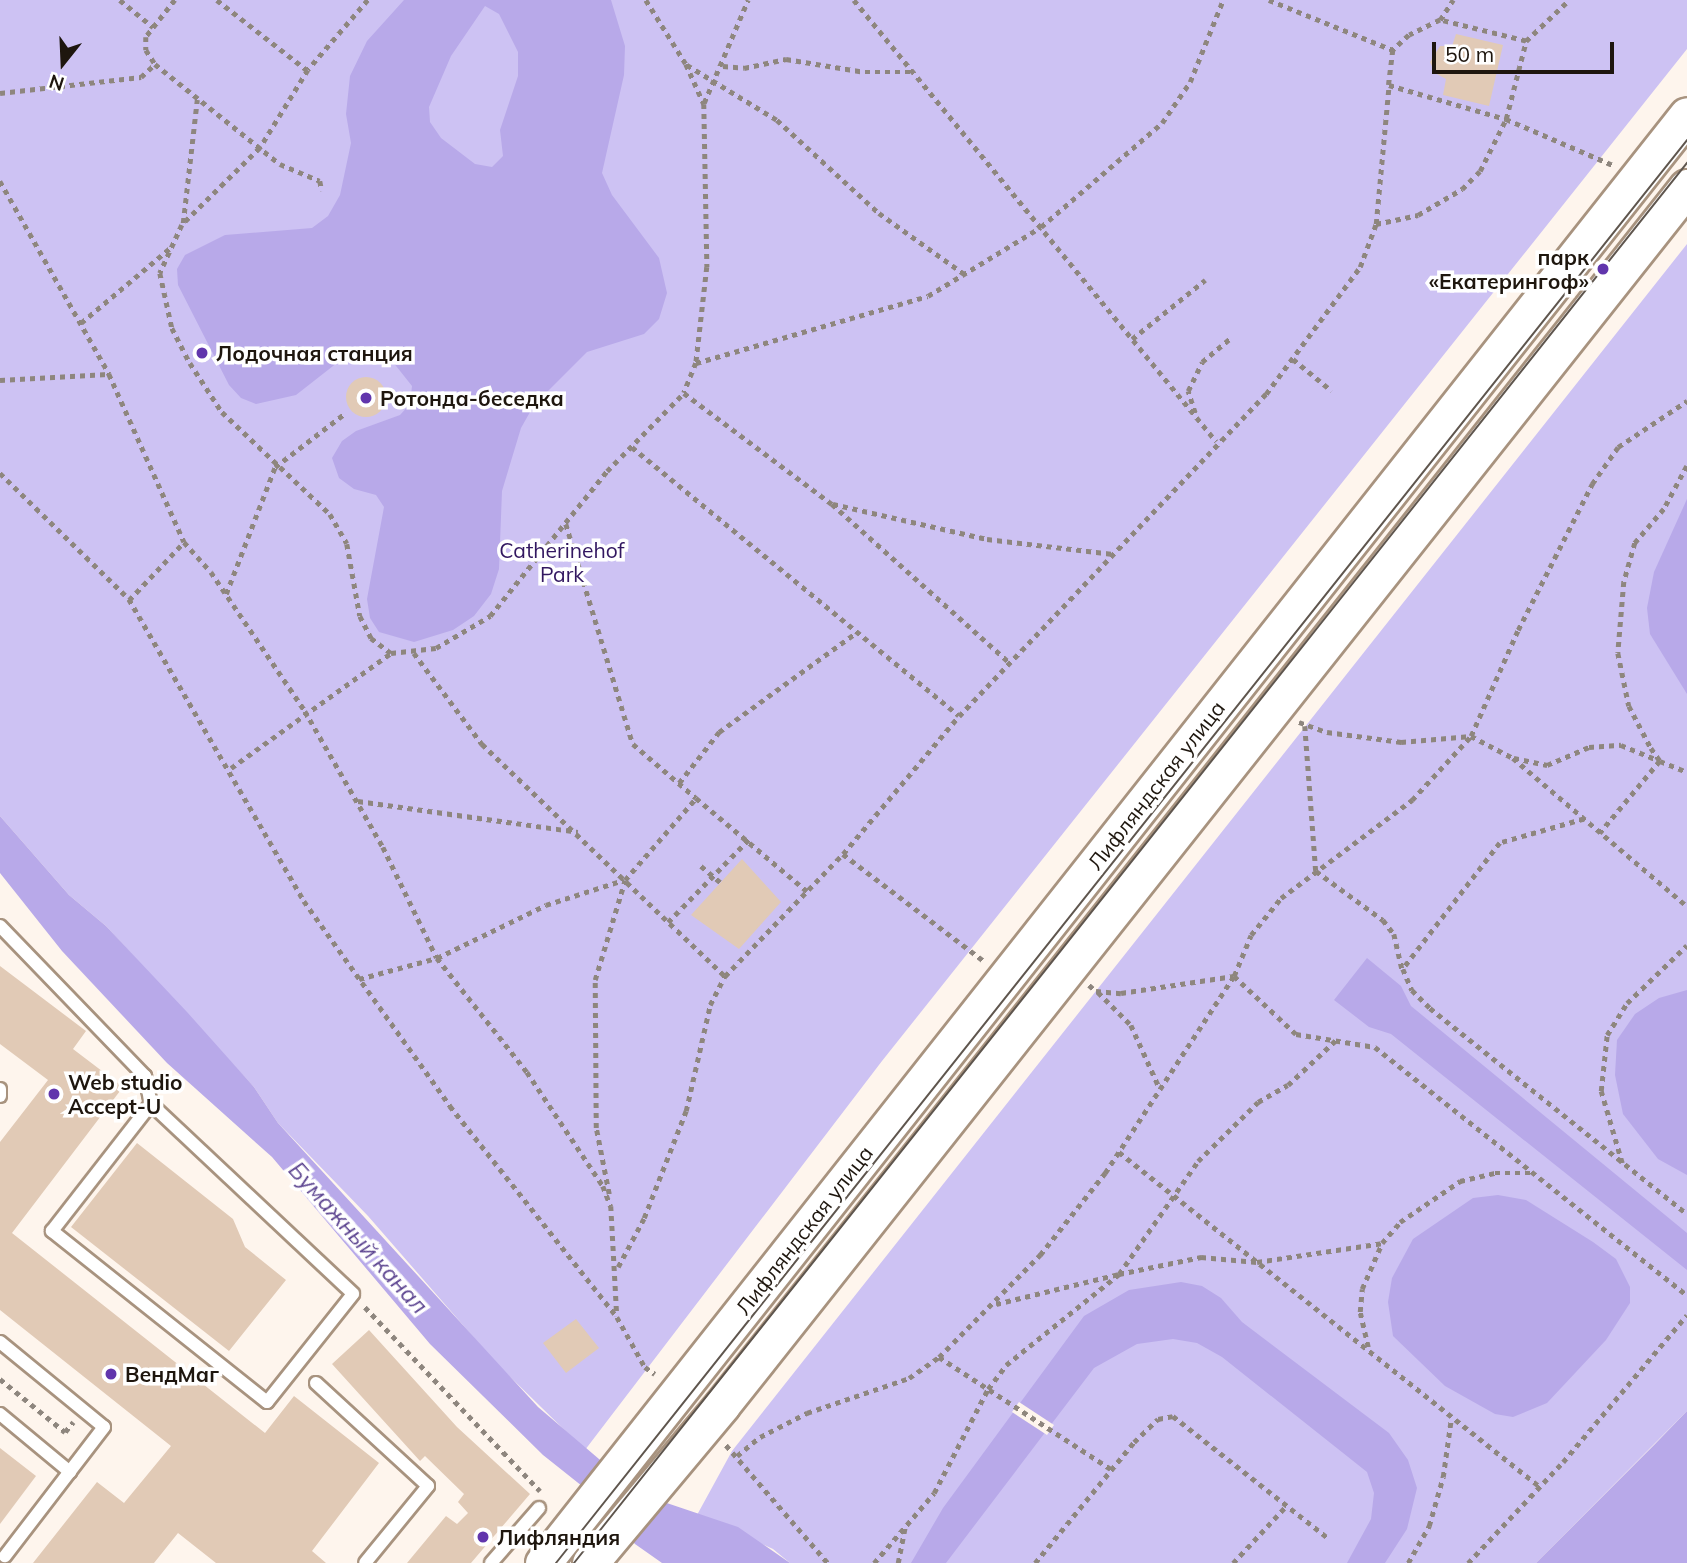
<!DOCTYPE html>
<meta charset="utf-8">
<style>
body{margin:0}
#map{position:relative;width:1687px;height:1563px;overflow:hidden;background:#fef5ed;font-family:Mulish,sans-serif}
div>[style]{position:absolute}
.green>*{inset:0;background:#cdc2f3}
.water>*{inset:0;background:#b8a9e9}
.pier>*{inset:0;background:#fef5ed}
.building>*{inset:0;background:#e1cab6}
.round{border-radius:50%}
.path>*{height:4.5px;margin-top:-2.25px;transform-origin:0;background:repeating-linear-gradient(90deg,#8e867e 0 5px,transparent 0 10px)}
.roads{filter:drop-shadow(2px 0 #a8937f) drop-shadow(-2px 0 #a8937f) drop-shadow(0 2px #a8937f) drop-shadow(0 -2px #a8937f)}
.lane>*{height:12px;margin:-6px;padding:0 6px;transform-origin:6px;border-radius:6px;background:#fff}
.secondary>*{height:35px;margin:-17.5px;padding:0 17.5px;transform-origin:17.5px;border-radius:17.5px;background:#fff}
.tram>*{height:2px;margin:-1px;padding:0 1px;transform-origin:1px;border-radius:1px;background:#5f564e}
.dots>*{width:19px;height:19px;translate:-50% -50%;box-sizing:border-box;border:4px solid #fff;border-radius:50%}
span{translate:-50% -50%;white-space:nowrap;text-align:center;line-height:1.15;-webkit-text-stroke:7px #fff;paint-order:stroke}
.poi-label{font-size:21px;color:#1e160e;font-weight:700}
.right{translate:-100% -50%;text-align:right}
.left{translate:0 -50%;text-align:left}
.park-label{font-size:21px;color:#321760}
.street-label{font-size:21px;color:#1e160e}
.water-label{font-size:23px;color:#5b438f;font-style:italic}
.north{position:absolute;left:28px;top:28px;width:70px;height:70px;-webkit-text-stroke:5px #fff;paint-order:stroke;rotate:198deg;font-size:19px;font-weight:700;line-height:28px;text-align:center;color:#1e160e}
.north::after{content:'';display:block;margin:auto;width:24px;height:32px;background:#1e160e;clip-path:polygon(50% 0,100% 100%,50% 72%,0 100%)}
.scale{position:absolute;left:1432px;top:42px;width:182px;height:32px;box-sizing:border-box;border:4px solid #1e160e;border-top:0;padding-left:9px;font-size:21px;line-height:24px;white-space:nowrap;color:#1e160e;-webkit-text-stroke:5px #fff;paint-order:stroke}
</style>
<div id="map">
<div class="green">
<div style="clip-path:polygon(0 0,1687px 0,1687px 49px,882px 1061px,585px 1450px,496px 1363px,368px 1216px,278px 1123px,254px 1087px,106px 926px,69px 895px,0 816px)"></div>
<div style="clip-path:polygon(1687px 244px,1687px 1411px,1536px 1563px,790px 1563px,773px 1549px,697px 1515px,732px 1451px)"></div>
</div>
<div class="water">
<div style="clip-path:polygon(evenodd,404px 0,611px 0,625px 46px,624px 75px,602px 173px,612px 195px,659px 258px,667px 293px,659px 319px,644px 334px,587px 352px,534px 405px,521px 428px,502px 491px,499px 569px,491px 594px,474px 616px,453px 630px,414px 642px,379px 632px,370px 618px,367px 599px,384px 507px,376px 495px,354px 489px,339px 478px,332px 458px,342px 441px,356px 431px,400px 415px,410px 404px,412px 386px,385px 352px,370px 346px,356px 348px,296px 395px,256px 404px,241px 398px,229px 385px,178px 285px,177px 269px,185px 255px,225px 235px,312px 228px,328px 216px,340px 195px,351px 143px,346px 114px,350px 76px,367px 41px,404px 0,485px 6px,499px 14px,518px 52px,518px 76px,500px 130px,503px 156px,492px 167px,475px 164px,441px 138px,430px 122px,429px 107px,451px 56px,485px 6px)"></div>
<div style="clip-path:polygon(1687px 499px,1687px 694px,1650px 634px,1647px 608px,1654px 572px)"></div>
<div style="clip-path:polygon(0 816px,69px 895px,106px 926px,187px 1012px,254px 1087px,278px 1123px,538px 1407px,640px 1494px,738px 1527px,790px 1563px,662px 1563px,635px 1544px,582px 1486px,543px 1455px,430px 1344px,272px 1157px,167px 1063px,62px 951px,0 873px)"></div>
<div style="clip-path:polygon(1367px 958px,1401px 986px,1411px 1006px,1687px 1233px,1687px 1270px,1391px 1034px,1369px 1027px,1334px 1000px)"></div>
<div style="clip-path:polygon(1687px 990px,1687px 1175px,1658px 1159px,1623px 1114px,1615px 1075px,1617px 1040px,1635px 1014px,1659px 998px)"></div>
<div style="clip-path:polygon(1498px 1195px,1526px 1200px,1593px 1242px,1616px 1259px,1630px 1287px,1630px 1303px,1606px 1340px,1547px 1403px,1513px 1417px,1495px 1414px,1445px 1386px,1393px 1336px,1388px 1302px,1392px 1278px,1413px 1239px,1473px 1198px)"></div>
<div style="clip-path:polygon(1181px 1282px,1202px 1286px,1221px 1298px,1242px 1322px,1389px 1433px,1408px 1460px,1417px 1488px,1407px 1529px,1385px 1563px,1347px 1563px,1371px 1519px,1374px 1493px,1367px 1472px,1222px 1357px,1197px 1343px,1173px 1339px,1137px 1344px,1094px 1368px,946px 1563px,911px 1563px,943px 1508px,1084px 1316px,1129px 1290px)"></div>
<div style="clip-path:polygon(1687px 1411px,1687px 1563px,1536px 1563px,1655px 1444px)"></div>
</div>
<div class="pier">
<div style="clip-path:polygon(1019px 1402px,1054px 1425px,1047px 1435px,1012px 1412px)"></div>
</div>
<div class="building">
<div style="clip-path:polygon(1456px 34px,1503px 45px,1489px 106px,1443px 95px,1446px 79px,1435px 73px,1430px 62px,1440px 46px,1452px 46px)"></div>
<div class="round" style="left:346px;top:377px;width:40px;height:40px"></div>
<div style="clip-path:polygon(742px 859px,781px 902px,739px 949px,691px 915px)"></div>
<div style="clip-path:polygon(0 966px,86px 1031px,73px 1049px,123px 1087px,12px 1233px,265px 1433px,294px 1396px,379px 1463px,312px 1551px,326px 1563px,216px 1563px,178px 1533px,154px 1563px,33px 1563px,97px 1482px,124px 1503px,171px 1446px,0 1310px,0 1142px,48px 1080px,0 1044px)"></div>
<div style="clip-path:polygon(137px 1143px,233px 1219px,245px 1247px,286px 1280px,229px 1351px,71px 1227px)"></div>
<div style="clip-path:polygon(576px 1319px,599px 1348px,566px 1373px,543px 1343px)"></div>
<div style="clip-path:polygon(369px 1330px,457px 1427px,530px 1494px,471px 1563px,407px 1563px,446px 1516px,457px 1524px,468px 1513px,458px 1502px,464px 1494px,425px 1456px,420px 1461px,332px 1364px)"></div>
<div style="clip-path:polygon(0 1448px,36px 1476px,0 1524px)"></div>
</div>
<div class="path">
<div style="left:120px;top:0;width:43px;rotate:39.3deg"></div>
<div style="left:175px;top:0;width:47px;rotate:128.1deg"></div>
<div style="left:146px;top:37px;width:13px;rotate:90deg"></div>
<div style="left:146px;top:50px;width:17px;rotate:57deg"></div>
<div style="left:155px;top:64px;width:160px;rotate:38.7deg"></div>
<div style="left:280px;top:164px;width:43px;rotate:23deg"></div>
<div style="left:320px;top:181px;width:10px;rotate:79deg"></div>
<div style="left:217px;top:0;width:114px;rotate:37.9deg"></div>
<div style="left:368px;top:0;width:92px;rotate:130.6deg"></div>
<div style="left:308px;top:70px;width:92px;rotate:121.6deg"></div>
<div style="left:260px;top:148px;width:110px;rotate:135.4deg"></div>
<div style="left:182px;top:225px;width:53px;rotate:114.6deg"></div>
<div style="left:160px;top:273px;width:56px;rotate:77.7deg"></div>
<div style="left:172px;top:328px;width:39px;rotate:63deg"></div>
<div style="left:190px;top:363px;width:59px;rotate:56.9deg"></div>
<div style="left:222px;top:412px;width:149px;rotate:43.4deg"></div>
<div style="left:330px;top:514px;width:34px;rotate:60deg"></div>
<div style="left:347px;top:544px;width:73px;rotate:79.8deg"></div>
<div style="left:360px;top:616px;width:25px;rotate:63deg"></div>
<div style="left:371px;top:638px;width:25px;rotate:37deg"></div>
<div style="left:646px;top:0;width:75px;rotate:58deg"></div>
<div style="left:686px;top:64px;width:44px;rotate:65.8deg"></div>
<div style="left:704px;top:104px;width:163px;rotate:88.9deg"></div>
<div style="left:707px;top:267px;width:97px;rotate:96.5deg"></div>
<div style="left:696px;top:363px;width:32px;rotate:112deg"></div>
<div style="left:684px;top:393px;width:185px;rotate:36.9deg"></div>
<div style="left:832px;top:504px;width:239px;rotate:41.8deg"></div>
<div style="left:854px;top:0;width:571px;rotate:50.62deg"></div>
<div style="left:1269px;top:0;width:134px;rotate:22deg"></div>
<div style="left:1440px;top:20px;width:24px;rotate:-57deg"></div>
<div style="left:1526px;top:41px;width:89px;rotate:-166.3deg"></div>
<div style="left:1440px;top:20px;width:34px;rotate:154deg"></div>
<div style="left:1409px;top:35px;width:22px;rotate:137deg"></div>
<div style="left:1393px;top:50px;width:35px;rotate:97deg"></div>
<div style="left:1389px;top:85px;width:122px;rotate:16.2deg"></div>
<div style="left:1506px;top:119px;width:116px;rotate:23.3deg"></div>
<div style="left:687px;top:65px;width:105px;rotate:31.4deg"></div>
<div style="left:777px;top:120px;width:138px;rotate:42.4deg"></div>
<div style="left:879px;top:213px;width:108px;rotate:35.6deg"></div>
<div style="left:723px;top:66px;width:21px;rotate:5deg"></div>
<div style="left:744px;top:68px;width:43px;rotate:-12.1deg"></div>
<div style="left:786px;top:59px;width:80px;rotate:9.3deg"></div>
<div style="left:865px;top:72px;width:47px"></div>
<div style="left:0;top:93px;width:142px;rotate:-6.5deg"></div>
<div style="left:141px;top:77px;width:19px;rotate:-43deg"></div>
<div style="left:704px;top:103px;width:112px;rotate:-66.9deg"></div>
<div style="left:0;top:181px;width:222px;rotate:60.5deg"></div>
<div style="left:109px;top:374px;width:184px;rotate:65.9deg"></div>
<div style="left:184px;top:542px;width:40px;rotate:48deg"></div>
<div style="left:211px;top:572px;width:168px;rotate:55.9deg"></div>
<div style="left:305px;top:711px;width:157px;rotate:60.2deg"></div>
<div style="left:383px;top:847px;width:123px;rotate:64.1deg"></div>
<div style="left:437px;top:958px;width:145px;rotate:51.7deg"></div>
<div style="left:527px;top:1072px;width:137px;rotate:56.3deg"></div>
<div style="left:603px;top:1186px;width:22px;rotate:69deg"></div>
<div style="left:183px;top:223px;width:124px;rotate:-83.5deg"></div>
<div style="left:1376px;top:224px;width:43px;rotate:-12.1deg"></div>
<div style="left:1418px;top:215px;width:51px;rotate:-30.6deg"></div>
<div style="left:1462px;top:189px;width:25px;rotate:-45deg"></div>
<div style="left:1480px;top:171px;width:58px;rotate:-63.4deg"></div>
<div style="left:1506px;top:119px;width:81px;rotate:-75.6deg"></div>
<div style="left:1526px;top:41px;width:59px;rotate:-43.6deg"></div>
<div style="left:81px;top:323px;width:116px;rotate:-40.1deg"></div>
<div style="left:1132px;top:339px;width:94px;rotate:-38.9deg"></div>
<div style="left:1293px;top:359px;width:50px;rotate:39.4deg"></div>
<div style="left:696px;top:363px;width:241px;rotate:-16.1deg"></div>
<div style="left:928px;top:296px;width:132px;rotate:-31.4deg"></div>
<div style="left:1041px;top:227px;width:160px;rotate:-40.7deg"></div>
<div style="left:1162px;top:123px;width:50px;rotate:-55.7deg"></div>
<div style="left:1190px;top:82px;width:88px;rotate:-68.1deg"></div>
<div style="left:0;top:380px;width:108px;rotate:-3.2deg"></div>
<div style="left:1195px;top:413px;width:23px;rotate:-108deg"></div>
<div style="left:1188px;top:391px;width:32px;rotate:-64deg"></div>
<div style="left:1202px;top:362px;width:38px;rotate:-40deg"></div>
<div style="left:632px;top:447px;width:423px;rotate:39.4deg"></div>
<div style="left:1687px;top:466px;width:49px;rotate:118.1deg"></div>
<div style="left:1664px;top:509px;width:45px;rotate:130.5deg"></div>
<div style="left:1635px;top:543px;width:41px;rotate:105.8deg"></div>
<div style="left:1624px;top:582px;width:71px;rotate:94.8deg"></div>
<div style="left:1618px;top:653px;width:54px;rotate:78.3deg"></div>
<div style="left:1629px;top:706px;width:47px;rotate:62.4deg"></div>
<div style="left:1651px;top:748px;width:16px;rotate:55deg"></div>
<div style="left:1660px;top:761px;width:29px;rotate:22deg"></div>
<div style="left:0;top:473px;width:180px;rotate:44.3deg"></div>
<div style="left:129px;top:599px;width:349px;rotate:59.9deg"></div>
<div style="left:304px;top:901px;width:252px;rotate:54.5deg"></div>
<div style="left:450px;top:1106px;width:269px;rotate:51.6deg"></div>
<div style="left:617px;top:1317px;width:57px;rotate:60.8deg"></div>
<div style="left:645px;top:1367px;width:12px;rotate:35deg"></div>
<div style="left:833px;top:504px;width:158px;rotate:12.8deg"></div>
<div style="left:987px;top:539px;width:127px;rotate:6.8deg"></div>
<div style="left:566px;top:524px;width:230px;rotate:73.1deg"></div>
<div style="left:633px;top:744px;width:83px;rotate:40.6deg"></div>
<div style="left:226px;top:594px;width:136px;rotate:-68.9deg"></div>
<div style="left:275px;top:467px;width:87px;rotate:-37.5deg"></div>
<div style="left:129px;top:600px;width:80px;rotate:-46.5deg"></div>
<div style="left:414px;top:653px;width:114px;rotate:53.2deg"></div>
<div style="left:482px;top:744px;width:336px;rotate:43.7deg"></div>
<div style="left:1299px;top:722px;width:30px;rotate:20deg"></div>
<div style="left:1327px;top:732px;width:75px;rotate:7.7deg"></div>
<div style="left:1401px;top:742px;width:70px;rotate:-4.9deg"></div>
<div style="left:1471px;top:736px;width:47px;rotate:27.6deg"></div>
<div style="left:1513px;top:758px;width:228px;rotate:40.4deg"></div>
<div style="left:1305px;top:726px;width:145px;rotate:85.7deg"></div>
<div style="left:1316px;top:871px;width:83px;rotate:36.2deg"></div>
<div style="left:1383px;top:920px;width:18px;rotate:52deg"></div>
<div style="left:1394px;top:934px;width:36px;rotate:77deg"></div>
<div style="left:1514px;top:758px;width:34px;rotate:12deg"></div>
<div style="left:1547px;top:765px;width:46px;rotate:-23.2deg"></div>
<div style="left:1589px;top:747px;width:32px;rotate:-4deg"></div>
<div style="left:1621px;top:745px;width:42px;rotate:22.3deg"></div>
<div style="left:1660px;top:761px;width:94px;rotate:129.8deg"></div>
<div style="left:231px;top:768px;width:197px;rotate:-35.7deg"></div>
<div style="left:391px;top:653px;width:45px;rotate:-6.3deg"></div>
<div style="left:436px;top:648px;width:63px;rotate:-30.7deg"></div>
<div style="left:490px;top:616px;width:186px;rotate:-51.1deg"></div>
<div style="left:607px;top:471px;width:110px;rotate:-45.4deg"></div>
<div style="left:679px;top:783px;width:65px;rotate:-51.9deg"></div>
<div style="left:719px;top:732px;width:170px;rotate:-35.9deg"></div>
<div style="left:358px;top:801px;width:222px;rotate:8deg"></div>
<div style="left:1584px;top:819px;width:87px;rotate:164.1deg"></div>
<div style="left:1500px;top:843px;width:159px;rotate:127.6deg"></div>
<div style="left:1403px;top:969px;width:23px;rotate:67deg"></div>
<div style="left:1412px;top:990px;width:25px;rotate:45deg"></div>
<div style="left:1430px;top:1008px;width:329px;rotate:38.7deg"></div>
<div style="left:843px;top:854px;width:177px;rotate:37.2deg"></div>
<div style="left:701px;top:866px;width:26px;rotate:40deg"></div>
<div style="left:668px;top:922px;width:116px;rotate:-45.7deg"></div>
<div style="left:359px;top:979px;width:81px;rotate:-15.1deg"></div>
<div style="left:437px;top:958px;width:121px;rotate:-25.9deg"></div>
<div style="left:546px;top:905px;width:82px;rotate:-17.8deg"></div>
<div style="left:1089px;top:985px;width:9px;rotate:41deg"></div>
<div style="left:1096px;top:991px;width:25px;rotate:5deg"></div>
<div style="left:1121px;top:993px;width:114px;rotate:-8.6deg"></div>
<div style="left:1234px;top:976px;width:85px;rotate:43.1deg"></div>
<div style="left:1296px;top:1034px;width:80px;rotate:9.3deg"></div>
<div style="left:1375px;top:1047px;width:399px;rotate:38.5deg"></div>
<div style="left:1098px;top:992px;width:47px;rotate:45deg"></div>
<div style="left:1131px;top:1025px;width:70px;rotate:65.6deg"></div>
<div style="left:1119px;top:1152px;width:537px;rotate:38.49deg"></div>
<div style="left:1622px;top:1163px;width:75px;rotate:-106.3deg"></div>
<div style="left:1601px;top:1091px;width:56px;rotate:-83.9deg"></div>
<div style="left:1607px;top:1035px;width:38px;rotate:-58deg"></div>
<div style="left:1627px;top:1003px;width:83px;rotate:-44deg"></div>
<div style="left:609px;top:1194px;width:67px;rotate:-101.1deg"></div>
<div style="left:596px;top:1128px;width:148px;rotate:-90.4deg"></div>
<div style="left:595px;top:980px;width:104px;rotate:-73.3deg"></div>
<div style="left:625px;top:880px;width:108px;rotate:-49.1deg"></div>
<div style="left:696px;top:798px;width:145px;rotate:40deg"></div>
<div style="left:611px;top:1206px;width:110px;rotate:86.9deg"></div>
<div style="left:618px;top:1267px;width:55px;rotate:-62deg"></div>
<div style="left:644px;top:1218px;width:115px;rotate:-68.6deg"></div>
<div style="left:686px;top:1111px;width:109px;rotate:-77.2deg"></div>
<div style="left:710px;top:1005px;width:33px;rotate:-63deg"></div>
<div style="left:725px;top:976px;width:170px;rotate:-46deg"></div>
<div style="left:843px;top:854px;width:180px;rotate:-50deg"></div>
<div style="left:959px;top:716px;width:445px;rotate:-46.4deg"></div>
<div style="left:1266px;top:394px;width:158px;rotate:-53.5deg"></div>
<div style="left:1360px;top:267px;width:46px;rotate:-69.6deg"></div>
<div style="left:1376px;top:224px;width:140px;rotate:-84.7deg"></div>
<div style="left:996px;top:1304px;width:127px;rotate:-13.7deg"></div>
<div style="left:1119px;top:1274px;width:138px;rotate:-55deg"></div>
<div style="left:1198px;top:1161px;width:84px;rotate:-44.5deg"></div>
<div style="left:1258px;top:1102px;width:34px;rotate:-30deg"></div>
<div style="left:1288px;top:1085px;width:67px;rotate:-43.2deg"></div>
<div style="left:365px;top:1307px;width:254px;rotate:46.4deg"></div>
<div style="left:1368px;top:1347px;width:36px;rotate:-103deg"></div>
<div style="left:1360px;top:1312px;width:23px;rotate:-85deg"></div>
<div style="left:1362px;top:1289px;width:50px;rotate:-66.5deg"></div>
<div style="left:1382px;top:1243px;width:28px;rotate:-49deg"></div>
<div style="left:1400px;top:1222px;width:73px;rotate:-34.3deg"></div>
<div style="left:1460px;top:1181px;width:36px;rotate:-13deg"></div>
<div style="left:1495px;top:1173px;width:35px"></div>
<div style="left:939px;top:1357px;width:144px;rotate:-45.3deg"></div>
<div style="left:1040px;top:1255px;width:105px;rotate:-51.6deg"></div>
<div style="left:1105px;top:1173px;width:235px;rotate:-56.8deg"></div>
<div style="left:1234px;top:976px;width:44px;rotate:-67.5deg"></div>
<div style="left:1251px;top:935px;width:48px;rotate:-51deg"></div>
<div style="left:1281px;top:898px;width:164px;rotate:-36.8deg"></div>
<div style="left:1412px;top:800px;width:87px;rotate:-47.3deg"></div>
<div style="left:1471px;top:736px;width:116px;rotate:-66.1deg"></div>
<div style="left:1518px;top:630px;width:164px;rotate:-63.1deg"></div>
<div style="left:1592px;top:484px;width:45px;rotate:-54.9deg"></div>
<div style="left:1618px;top:447px;width:83px;rotate:-33.7deg"></div>
<div style="left:0;top:1379px;width:84px;rotate:39.2deg"></div>
<div style="left:65px;top:1432px;width:13px;rotate:-51deg"></div>
<div style="left:726px;top:1445px;width:156px;rotate:49.2deg"></div>
<div style="left:737px;top:1456px;width:30px;rotate:-40deg"></div>
<div style="left:760px;top:1437px;width:53px;rotate:-27.1deg"></div>
<div style="left:807px;top:1413px;width:108px;rotate:-18.9deg"></div>
<div style="left:909px;top:1378px;width:37px;rotate:-35deg"></div>
<div style="left:939px;top:1357px;width:205px;rotate:33.1deg"></div>
<div style="left:874px;top:1563px;width:92px;rotate:-49.4deg"></div>
<div style="left:934px;top:1493px;width:117px;rotate:-62.6deg"></div>
<div style="left:988px;top:1389px;width:30px;rotate:-53deg"></div>
<div style="left:1006px;top:1365px;width:145px;rotate:-38.8deg"></div>
<div style="left:1119px;top:1274px;width:84px;rotate:-11.7deg"></div>
<div style="left:1201px;top:1257px;width:56px;rotate:5.1deg"></div>
<div style="left:1257px;top:1262px;width:126px;rotate:-8.6deg"></div>
<div style="left:898px;top:1563px;width:38px;rotate:-79deg"></div>
<div style="left:1035px;top:1563px;width:156px;rotate:-50.7deg"></div>
<div style="left:1134px;top:1442px;width:33px;rotate:-44deg"></div>
<div style="left:1158px;top:1419px;width:15px;rotate:-11deg"></div>
<div style="left:1173px;top:1416px;width:196px;rotate:38.2deg"></div>
<div style="left:1233px;top:1563px;width:79px;rotate:-47deg"></div>
<div style="left:1408px;top:1563px;width:43px;rotate:-60.4deg"></div>
<div style="left:1429px;top:1526px;width:51px;rotate:-74.1deg"></div>
<div style="left:1443px;top:1477px;width:59px;rotate:-82.1deg"></div>
<div style="left:1468px;top:1563px;width:139px;rotate:-46.8deg"></div>
<div style="left:1563px;top:1462px;width:192px;rotate:-49.9deg"></div>
</div>
<div class="roads">
<div class="lane">
<div style="left:0;top:926px;width:209px;rotate:46deg"></div>
<div style="left:145px;top:1076px;width:29px;rotate:78deg"></div>
<div style="left:0;top:1089px;width:7px;rotate:90deg"></div>
<div style="left:151px;top:1104px;width:277px;rotate:43.2deg"></div>
<div style="left:353px;top:1294px;width:138px;rotate:128.5deg"></div>
<div style="left:267px;top:1402px;width:275px;rotate:-141.5deg"></div>
<div style="left:52px;top:1231px;width:161px;rotate:-52.1deg"></div>
<div style="left:0;top:1342px;width:134px;rotate:39.3deg"></div>
<div style="left:104px;top:1427px;width:163px;rotate:127.5deg"></div>
<div style="left:316px;top:1383px;width:152px;rotate:42.6deg"></div>
<div style="left:428px;top:1486px;width:99px;rotate:129.3deg"></div>
<div style="left:0;top:1414px;width:91px;rotate:39.6deg"></div>
<div style="left:491px;top:1563px;width:73px;rotate:-48.9deg"></div>
</div>
<div class="secondary">
<div style="left:543px;top:1563px;width:1845px;rotate:-51.69deg"></div>
<div style="left:590px;top:1563px;width:206px;rotate:-50.1deg"></div>
<div style="left:722px;top:1405px;width:1554px;rotate:-51.61deg"></div>
</div>
</div>
<div class="tram">
<div style="left:556px;top:1563px;width:1818px;rotate:-51.52deg"></div>
<div style="left:574px;top:1563px;width:1789px;rotate:-51.52deg"></div>
</div>
<div class="dots">
<div style="left:1603px;top:269px;background:#6135ac"></div>
<div style="left:202px;top:353px;background:#6135ac"></div>
<div style="left:366px;top:398px;background:#6135ac"></div>
<div style="left:54px;top:1094px;background:#6135ac"></div>
<div style="left:111px;top:1374px;background:#6135ac"></div>
<div style="left:483px;top:1537px;background:#6135ac"></div>
</div>
<div class="poi-label">
<span class="right" style="left:1589px;top:269px">парк<br>«Екатерингоф»</span>
<span class="left" style="left:216px;top:353px">Лодочная станция</span>
<span class="left" style="left:380px;top:398px">Ротонда-беседка</span>
<span class="left" style="left:68px;top:1094px">Web studio<br>Accept-U</span>
<span class="left" style="left:125px;top:1374px">ВендМаг</span>
<span class="left" style="left:497px;top:1537px">Лифляндия</span>
</div>
<div class="park-label">
<span style="left:562px;top:562px">Catherinehof<br>Park</span>
</div>
<div class="street-label">
<span style="left:1156px;top:785px;rotate:-52deg">Лифляндская улица</span>
<span style="left:804px;top:1230px;rotate:-52deg">Лифляндская улица</span>
</div>
<div class="water-label">
<span style="left:358px;top:1238px;rotate:48deg">Бумажный канал</span>
</div>
<div class="north">N</div>
<div class="scale">50 m</div>
</div>
